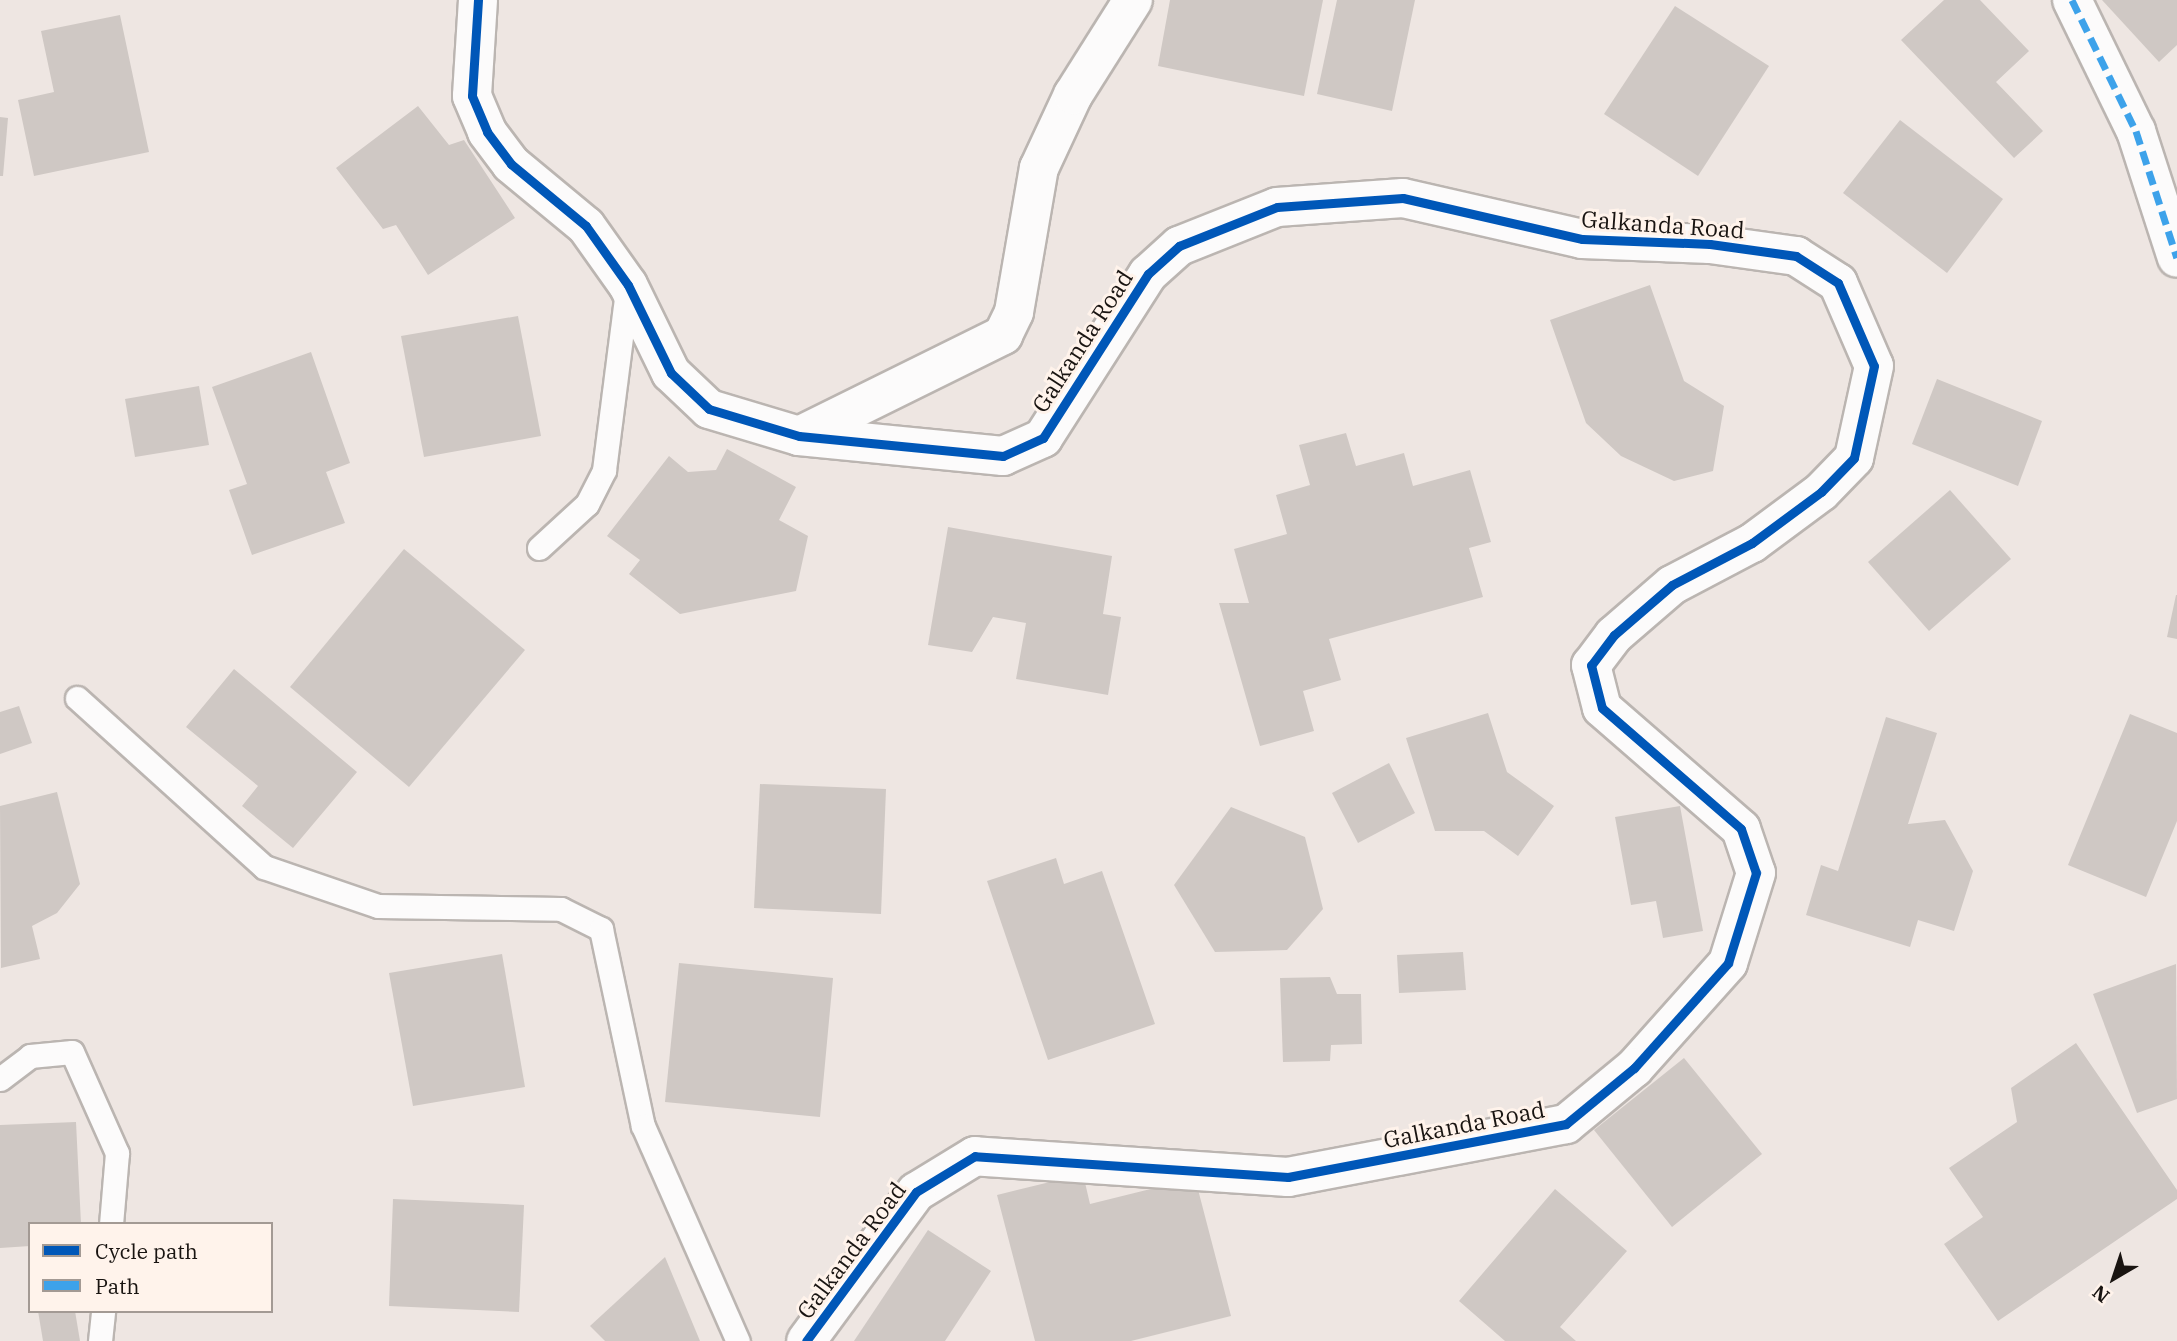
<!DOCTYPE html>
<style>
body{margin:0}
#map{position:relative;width:2177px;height:1341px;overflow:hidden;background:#eee6e2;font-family:"IBM Plex Serif",serif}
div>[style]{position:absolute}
.building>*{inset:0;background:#cfc8c4}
.roads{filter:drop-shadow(2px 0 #bbb5b1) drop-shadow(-2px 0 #bbb5b1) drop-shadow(0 2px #bbb5b1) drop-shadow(0 -2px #bbb5b1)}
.lane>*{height:23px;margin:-11.5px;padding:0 11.5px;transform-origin:11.5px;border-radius:11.5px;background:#fcfbfb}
.street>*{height:38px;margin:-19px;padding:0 19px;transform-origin:19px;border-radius:19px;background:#fcfbfb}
.quiet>*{height:7px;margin-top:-3.5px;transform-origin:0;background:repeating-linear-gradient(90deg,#3da2ea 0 14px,transparent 0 21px)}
.cycleway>*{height:9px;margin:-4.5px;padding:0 4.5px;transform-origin:4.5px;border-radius:4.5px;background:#0057b8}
span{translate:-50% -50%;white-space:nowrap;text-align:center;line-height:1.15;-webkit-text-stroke:6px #fff3eb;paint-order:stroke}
.street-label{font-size:23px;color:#191411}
.legend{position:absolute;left:28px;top:1222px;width:245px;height:91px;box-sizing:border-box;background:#fff3eb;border:2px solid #a39a94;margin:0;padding:9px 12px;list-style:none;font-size:21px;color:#191411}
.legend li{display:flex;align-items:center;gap:14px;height:35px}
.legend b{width:35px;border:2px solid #a39a94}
.north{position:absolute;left:2079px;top:1243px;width:70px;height:70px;-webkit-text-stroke:5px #fff3eb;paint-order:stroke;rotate:219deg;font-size:19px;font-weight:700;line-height:28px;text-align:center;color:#191411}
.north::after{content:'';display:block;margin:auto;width:24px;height:32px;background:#191411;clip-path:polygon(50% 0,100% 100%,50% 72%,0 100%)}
</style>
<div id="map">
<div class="building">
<div style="clip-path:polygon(1170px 0,1323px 0,1304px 96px,1158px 66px)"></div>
<div style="clip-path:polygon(1337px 0,1415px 0,1392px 111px,1317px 94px)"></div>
<div style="clip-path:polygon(1944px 0,1980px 0,2029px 51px,1996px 82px,2043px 131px,2014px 158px,1901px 40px)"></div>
<div style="clip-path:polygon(2102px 0,2177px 0,2177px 45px,2159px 62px)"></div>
<div style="clip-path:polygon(1675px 6px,1769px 66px,1698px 176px,1604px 114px)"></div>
<div style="clip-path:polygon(120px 15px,149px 152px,34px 176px,18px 100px,54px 92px,41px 31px)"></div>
<div style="clip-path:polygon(418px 106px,449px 145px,464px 140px,515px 218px,428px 275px,396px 225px,383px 229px,336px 168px)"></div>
<div style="clip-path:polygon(0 117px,8px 118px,3px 176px,0 176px)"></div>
<div style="clip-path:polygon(1900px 120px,2003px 199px,1947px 273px,1843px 193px)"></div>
<div style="clip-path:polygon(1650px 285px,1684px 381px,1724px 406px,1713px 471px,1674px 481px,1621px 456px,1586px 423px,1550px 320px)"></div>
<div style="clip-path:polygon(518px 316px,541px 436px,424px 457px,401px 336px)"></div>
<div style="clip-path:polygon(311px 352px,350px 463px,326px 472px,345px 523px,252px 555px,229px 490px,247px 484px,212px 387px)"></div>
<div style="clip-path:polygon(1937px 379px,2042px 421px,2018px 486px,1912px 444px)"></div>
<div style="clip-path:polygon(199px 386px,209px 445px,135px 457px,125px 399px)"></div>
<div style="clip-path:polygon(1346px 433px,1356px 466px,1404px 453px,1413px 486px,1470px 470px,1491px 542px,1469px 548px,1483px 597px,1329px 639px,1341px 680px,1303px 691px,1314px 731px,1260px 746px,1219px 603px,1249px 603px,1234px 549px,1287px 534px,1276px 495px,1310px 485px,1299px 445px)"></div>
<div style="clip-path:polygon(727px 449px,796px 487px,779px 520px,808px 536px,796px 591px,680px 614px,629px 574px,640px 560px,607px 536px,669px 456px,688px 472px,716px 470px)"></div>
<div style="clip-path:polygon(1950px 490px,2011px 559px,1929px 631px,1868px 562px)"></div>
<div style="clip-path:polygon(948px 527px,1112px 556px,1103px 614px,1121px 617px,1108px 695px,1016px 679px,1026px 623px,993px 617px,972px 652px,928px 645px)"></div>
<div style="clip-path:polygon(404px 549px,525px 650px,409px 787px,290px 687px)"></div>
<div style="clip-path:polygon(2176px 595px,2177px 595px,2177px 639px,2167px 637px)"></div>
<div style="clip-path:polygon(234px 669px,357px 772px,293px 848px,242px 806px,258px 786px,186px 727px)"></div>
<div style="clip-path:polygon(19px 706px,32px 743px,0 754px,0 712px)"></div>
<div style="clip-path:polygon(1488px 713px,1507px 772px,1554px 806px,1518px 856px,1484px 831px,1435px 831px,1406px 738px)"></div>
<div style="clip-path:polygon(2130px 714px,2177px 733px,2177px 821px,2146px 897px,2068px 865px)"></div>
<div style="clip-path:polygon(1886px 717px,1937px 733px,1908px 824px,1945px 820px,1973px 871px,1954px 931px,1918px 920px,1910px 947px,1806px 915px,1821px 865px,1838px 871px)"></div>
<div style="clip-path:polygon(1389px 763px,1415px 813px,1358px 843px,1332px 793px)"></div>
<div style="clip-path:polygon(760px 784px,886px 789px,881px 914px,754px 908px)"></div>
<div style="clip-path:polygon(57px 792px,80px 884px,57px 913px,32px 926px,40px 959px,1px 968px,0 806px)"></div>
<div style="clip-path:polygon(1680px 806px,1703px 931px,1663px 938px,1656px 901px,1631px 905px,1615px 817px)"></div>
<div style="clip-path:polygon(1231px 807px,1305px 837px,1323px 909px,1287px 950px,1215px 952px,1174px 885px)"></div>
<div style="clip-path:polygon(1056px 858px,1064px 884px,1102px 871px,1155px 1024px,1048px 1060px,987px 881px)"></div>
<div style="clip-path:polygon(1463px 952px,1466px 990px,1399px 993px,1397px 955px)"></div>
<div style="clip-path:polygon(502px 954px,525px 1087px,413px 1106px,389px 973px)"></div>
<div style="clip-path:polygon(679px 963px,833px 978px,820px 1117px,665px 1102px)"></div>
<div style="clip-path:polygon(2176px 964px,2177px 1099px,2137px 1113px,2093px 994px)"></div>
<div style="clip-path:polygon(1330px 977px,1337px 994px,1361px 994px,1362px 1044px,1331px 1045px,1330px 1061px,1283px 1062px,1280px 978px)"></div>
<div style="clip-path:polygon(2076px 1043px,2177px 1190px,2177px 1199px,1998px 1321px,1944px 1244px,1983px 1217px,1949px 1168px,2017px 1122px,2011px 1088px)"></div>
<div style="clip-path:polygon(1684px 1058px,1762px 1154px,1672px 1227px,1594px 1130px)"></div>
<div style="clip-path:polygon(76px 1122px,81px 1224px,30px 1224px,30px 1246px,0 1248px,0 1125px)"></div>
<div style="clip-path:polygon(1083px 1174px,1090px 1204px,1195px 1178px,1231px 1316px,1131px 1341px,1035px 1341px,997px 1195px)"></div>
<div style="clip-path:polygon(1555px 1189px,1627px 1251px,1560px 1327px,1576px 1341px,1505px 1341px,1459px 1301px)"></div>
<div style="clip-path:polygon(393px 1199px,524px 1205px,519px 1312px,389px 1306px)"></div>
<div style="clip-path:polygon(928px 1230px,991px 1271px,945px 1341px,854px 1341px)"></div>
<div style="clip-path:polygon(665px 1257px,700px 1341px,605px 1341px,590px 1326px)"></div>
<div style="clip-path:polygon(38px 1311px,75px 1311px,80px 1341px,43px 1341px)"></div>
</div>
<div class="roads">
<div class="lane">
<div style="left:539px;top:548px;width:65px;rotate:-42.5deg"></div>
<div style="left:587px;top:504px;width:38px;rotate:-63deg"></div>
<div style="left:604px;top:470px;width:180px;rotate:-82.7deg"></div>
<div style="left:77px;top:698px;width:252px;rotate:42.1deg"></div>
<div style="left:264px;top:867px;width:120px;rotate:18.9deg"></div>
<div style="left:378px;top:906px;width:183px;rotate:0.9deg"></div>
<div style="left:561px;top:909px;width:45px;rotate:26.6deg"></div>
<div style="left:601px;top:929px;width:201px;rotate:78deg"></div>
<div style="left:643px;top:1126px;width:235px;rotate:66.2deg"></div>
<div style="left:0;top:1079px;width:38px;rotate:-37deg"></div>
<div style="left:30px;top:1056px;width:42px;rotate:-5.4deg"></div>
<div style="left:72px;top:1052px;width:111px;rotate:66deg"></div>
<div style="left:117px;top:1153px;width:71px;rotate:94.8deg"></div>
<div style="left:100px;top:1341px;width:30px;rotate:-84deg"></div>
</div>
<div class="street">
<div style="left:478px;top:0;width:96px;rotate:93.6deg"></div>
<div style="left:472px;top:96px;width:39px;rotate:67deg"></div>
<div style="left:487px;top:132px;width:40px;rotate:53deg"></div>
<div style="left:511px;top:164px;width:97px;rotate:39.6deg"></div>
<div style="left:586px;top:226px;width:72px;rotate:54.6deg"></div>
<div style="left:628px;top:285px;width:98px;rotate:64deg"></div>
<div style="left:671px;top:373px;width:52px;rotate:43.5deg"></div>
<div style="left:709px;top:409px;width:94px;rotate:16.7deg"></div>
<div style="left:799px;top:436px;width:205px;rotate:5.6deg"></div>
<div style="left:1003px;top:456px;width:44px;rotate:-24.2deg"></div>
<div style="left:1043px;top:438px;width:195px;rotate:-57.4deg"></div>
<div style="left:1148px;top:274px;width:42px;rotate:-42.1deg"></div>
<div style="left:1179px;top:246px;width:105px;rotate:-21.7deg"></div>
<div style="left:1277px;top:207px;width:126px;rotate:-4.1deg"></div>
<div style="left:1403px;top:198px;width:184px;rotate:12.9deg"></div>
<div style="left:1582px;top:239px;width:128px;rotate:2.2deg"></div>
<div style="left:1710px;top:244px;width:87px;rotate:7.9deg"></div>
<div style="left:1796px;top:256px;width:50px;rotate:32.7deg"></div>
<div style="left:1838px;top:283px;width:90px;rotate:66.6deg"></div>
<div style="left:1874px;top:366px;width:94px;rotate:102.3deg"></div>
<div style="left:1854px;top:458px;width:47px;rotate:134.1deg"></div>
<div style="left:1821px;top:492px;width:86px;rotate:143.5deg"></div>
<div style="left:1752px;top:543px;width:90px;rotate:152.3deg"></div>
<div style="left:1672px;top:585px;width:77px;rotate:139.2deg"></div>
<div style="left:1614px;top:635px;width:38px;rotate:127deg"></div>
<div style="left:1591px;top:665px;width:44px;rotate:75.7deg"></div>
<div style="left:1602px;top:708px;width:184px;rotate:41deg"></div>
<div style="left:1741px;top:829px;width:46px;rotate:71.2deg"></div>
<div style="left:1756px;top:873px;width:94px;rotate:107.3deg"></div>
<div style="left:1728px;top:963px;width:141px;rotate:131.8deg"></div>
<div style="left:1634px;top:1068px;width:88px;rotate:140.5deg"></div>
<div style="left:1566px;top:1124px;width:283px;rotate:169.2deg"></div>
<div style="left:1288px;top:1177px;width:314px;rotate:-176.2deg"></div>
<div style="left:975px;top:1156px;width:69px;rotate:148.6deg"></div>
<div style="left:916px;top:1192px;width:185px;rotate:126.4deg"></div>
<div style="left:2072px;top:0;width:146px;rotate:64deg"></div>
<div style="left:2136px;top:131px;width:133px;rotate:72.1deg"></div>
<div style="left:799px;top:436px;width:228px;rotate:-26.3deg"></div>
<div style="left:1003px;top:335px;width:25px;rotate:-64deg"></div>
<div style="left:1014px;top:312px;width:146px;rotate:-80.2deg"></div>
<div style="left:1039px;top:168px;width:81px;rotate:-65deg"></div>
<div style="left:1073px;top:95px;width:112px;rotate:-57.7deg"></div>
</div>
</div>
<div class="quiet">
<div style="left:2072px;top:0;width:146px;rotate:64deg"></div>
<div style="left:2136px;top:131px;width:133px;rotate:72.1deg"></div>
</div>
<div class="cycleway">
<div style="left:478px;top:0;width:96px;rotate:93.6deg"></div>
<div style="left:472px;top:96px;width:39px;rotate:67deg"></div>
<div style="left:487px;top:132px;width:40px;rotate:53deg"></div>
<div style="left:511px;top:164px;width:97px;rotate:39.6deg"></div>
<div style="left:586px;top:226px;width:72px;rotate:54.6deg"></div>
<div style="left:628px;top:285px;width:98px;rotate:64deg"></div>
<div style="left:671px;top:373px;width:52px;rotate:43.5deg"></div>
<div style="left:709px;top:409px;width:94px;rotate:16.7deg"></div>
<div style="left:799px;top:436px;width:205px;rotate:5.6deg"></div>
<div style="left:1003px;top:456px;width:44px;rotate:-24.2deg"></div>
<div style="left:1043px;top:438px;width:195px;rotate:-57.4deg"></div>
<div style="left:1148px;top:274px;width:42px;rotate:-42.1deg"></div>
<div style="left:1179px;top:246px;width:105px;rotate:-21.7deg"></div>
<div style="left:1277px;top:207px;width:126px;rotate:-4.1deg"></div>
<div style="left:1403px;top:198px;width:184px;rotate:12.9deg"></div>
<div style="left:1582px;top:239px;width:128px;rotate:2.2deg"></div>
<div style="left:1710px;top:244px;width:87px;rotate:7.9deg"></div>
<div style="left:1796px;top:256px;width:50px;rotate:32.7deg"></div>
<div style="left:1838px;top:283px;width:90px;rotate:66.6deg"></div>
<div style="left:1874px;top:366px;width:94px;rotate:102.3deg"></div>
<div style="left:1854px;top:458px;width:47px;rotate:134.1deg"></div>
<div style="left:1821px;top:492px;width:86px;rotate:143.5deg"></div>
<div style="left:1752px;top:543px;width:90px;rotate:152.3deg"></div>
<div style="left:1672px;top:585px;width:77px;rotate:139.2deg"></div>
<div style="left:1614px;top:635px;width:38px;rotate:127deg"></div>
<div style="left:1591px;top:665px;width:44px;rotate:75.7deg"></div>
<div style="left:1602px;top:708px;width:184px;rotate:41deg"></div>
<div style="left:1741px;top:829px;width:46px;rotate:71.2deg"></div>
<div style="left:1756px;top:873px;width:94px;rotate:107.3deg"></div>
<div style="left:1728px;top:963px;width:141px;rotate:131.8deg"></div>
<div style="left:1634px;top:1068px;width:88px;rotate:140.5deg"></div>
<div style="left:1566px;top:1124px;width:283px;rotate:169.2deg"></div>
<div style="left:1288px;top:1177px;width:314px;rotate:-176.2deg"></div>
<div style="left:975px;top:1156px;width:69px;rotate:148.6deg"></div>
<div style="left:916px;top:1192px;width:185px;rotate:126.4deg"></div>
</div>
<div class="street-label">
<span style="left:1663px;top:224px;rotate:4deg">Galkanda Road</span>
<span style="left:1082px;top:341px;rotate:-57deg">Galkanda Road</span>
<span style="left:1464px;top:1124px;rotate:-11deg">Galkanda Road</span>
<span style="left:851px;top:1250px;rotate:-53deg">Galkanda Road</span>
</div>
<ul class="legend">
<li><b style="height:9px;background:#0057b8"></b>Cycle path</li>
<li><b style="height:9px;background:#3da2ea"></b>Path</li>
</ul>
<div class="north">N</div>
</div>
